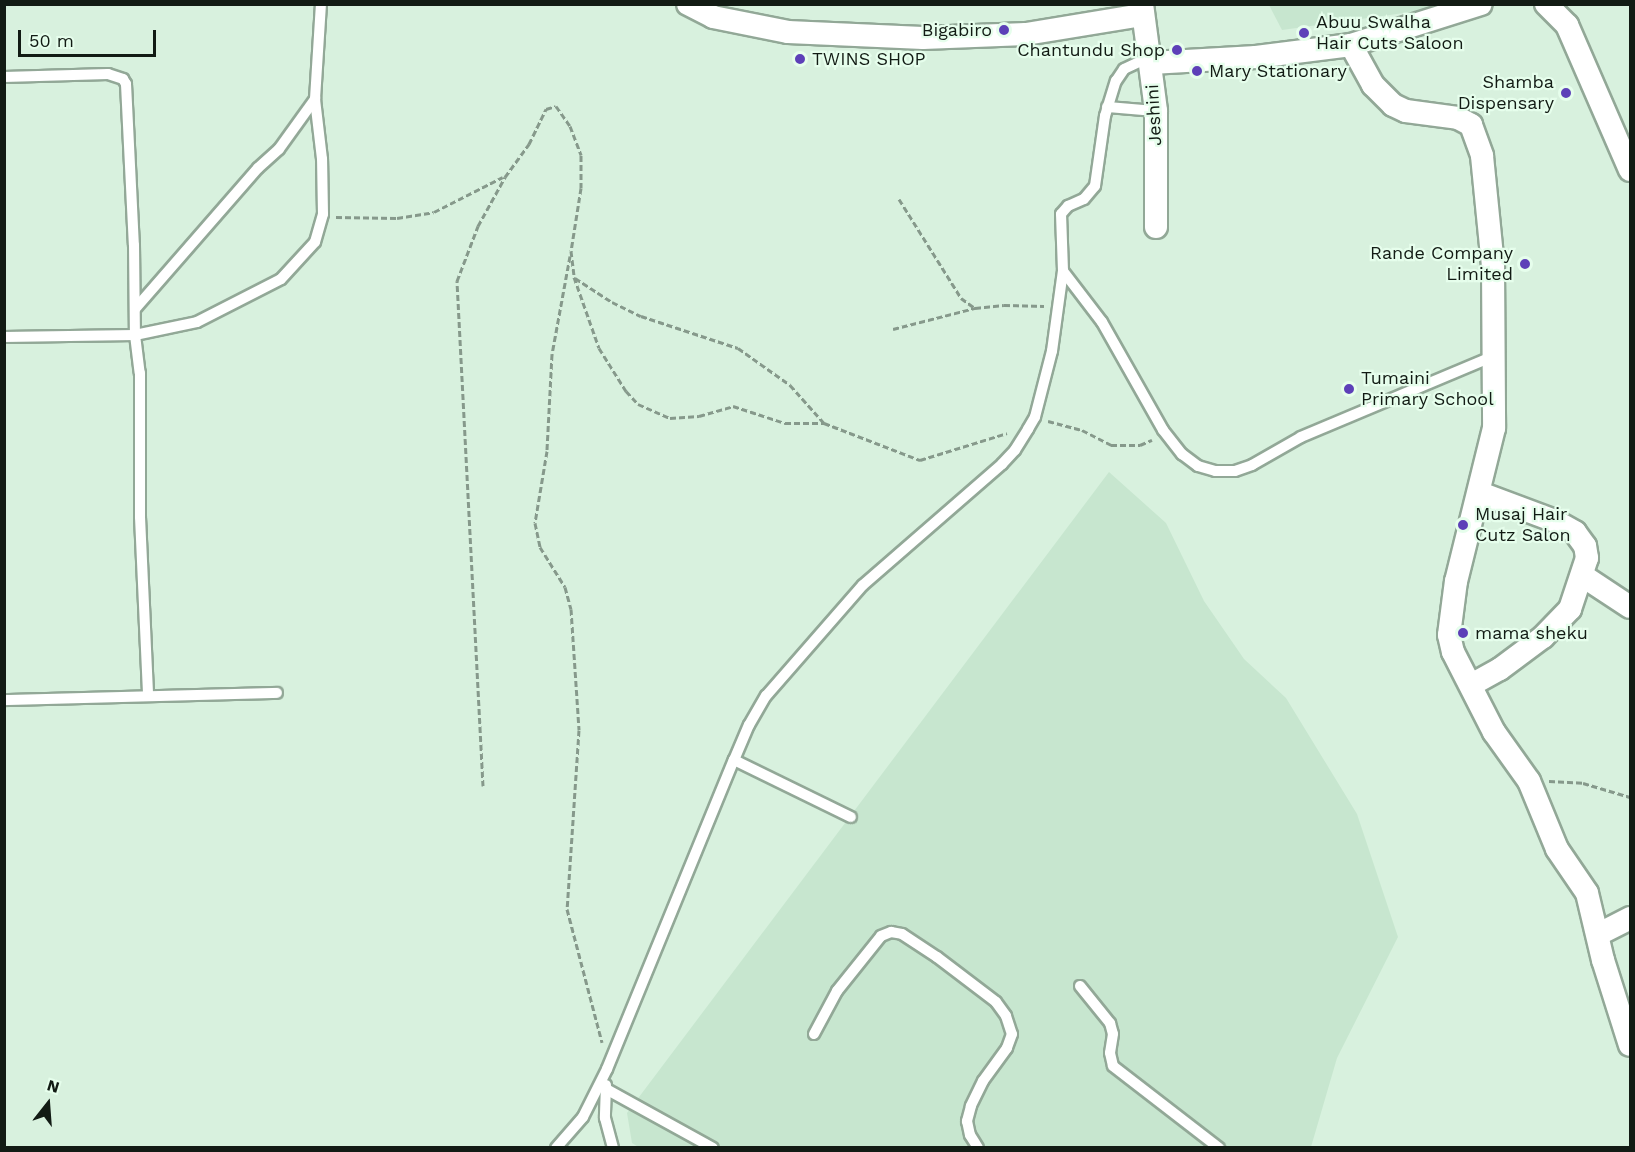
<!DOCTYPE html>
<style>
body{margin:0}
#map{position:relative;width:1635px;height:1152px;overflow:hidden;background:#d8f1de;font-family:"Work Sans",sans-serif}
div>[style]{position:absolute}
.built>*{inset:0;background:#c7e6cf}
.path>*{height:3px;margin-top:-1.5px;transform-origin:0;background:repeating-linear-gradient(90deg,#86998b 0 6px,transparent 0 9px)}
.roads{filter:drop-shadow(2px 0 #92a897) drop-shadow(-2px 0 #92a897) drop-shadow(0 2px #92a897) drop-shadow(0 -2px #92a897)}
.service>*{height:10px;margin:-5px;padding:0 5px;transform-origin:5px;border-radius:5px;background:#fff}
.minor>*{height:22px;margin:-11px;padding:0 11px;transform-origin:11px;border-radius:11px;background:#fff}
.dots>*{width:16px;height:16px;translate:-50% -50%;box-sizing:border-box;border:3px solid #e6feec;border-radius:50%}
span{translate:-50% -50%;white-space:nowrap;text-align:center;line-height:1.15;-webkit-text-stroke:4.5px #e6feec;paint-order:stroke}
.poi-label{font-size:18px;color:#121b14}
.left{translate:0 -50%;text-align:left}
.right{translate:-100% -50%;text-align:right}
.street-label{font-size:18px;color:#121b14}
.frame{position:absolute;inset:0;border:6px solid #121b14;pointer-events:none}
.north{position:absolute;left:18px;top:1074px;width:60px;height:60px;-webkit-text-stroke:4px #e6feec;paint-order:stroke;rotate:17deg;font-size:16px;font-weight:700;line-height:24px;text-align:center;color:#121b14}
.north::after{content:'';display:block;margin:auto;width:21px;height:27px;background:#121b14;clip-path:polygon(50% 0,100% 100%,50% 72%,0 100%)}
.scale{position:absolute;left:18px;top:30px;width:138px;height:27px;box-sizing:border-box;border:3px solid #121b14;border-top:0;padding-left:8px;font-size:18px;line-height:21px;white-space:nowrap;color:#121b14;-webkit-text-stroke:4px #e6feec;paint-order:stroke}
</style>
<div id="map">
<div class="built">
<div style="clip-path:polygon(1269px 5px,1269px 4px,1436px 5px,1411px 12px,1282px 30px)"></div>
<div style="clip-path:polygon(1109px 472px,1166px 523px,1204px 601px,1244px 659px,1286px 698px,1357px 814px,1398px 937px,1337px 1058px,1311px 1147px,640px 1148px,632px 1143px,627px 1113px)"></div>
</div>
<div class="path">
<div style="left:899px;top:199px;width:117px;rotate:57.9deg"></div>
<div style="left:961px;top:298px;width:17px;rotate:36deg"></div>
<div style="left:336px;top:217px;width:61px;rotate:0.9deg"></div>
<div style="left:397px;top:218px;width:37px;rotate:-9deg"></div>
<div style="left:434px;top:212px;width:77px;rotate:-26.9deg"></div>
<div style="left:570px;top:256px;width:100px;rotate:100.4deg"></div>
<div style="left:552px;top:354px;width:97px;rotate:93deg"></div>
<div style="left:547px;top:451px;width:73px;rotate:99.5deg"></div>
<div style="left:535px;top:523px;width:25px;rotate:78deg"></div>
<div style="left:540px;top:547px;width:47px;rotate:58deg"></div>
<div style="left:565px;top:587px;width:23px;rotate:75deg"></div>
<div style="left:571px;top:609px;width:121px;rotate:86.2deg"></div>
<div style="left:579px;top:730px;width:179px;rotate:93.8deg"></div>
<div style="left:567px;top:909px;width:138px;rotate:75.3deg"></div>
<div style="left:575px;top:278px;width:44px;rotate:33deg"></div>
<div style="left:612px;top:302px;width:32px;rotate:26deg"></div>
<div style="left:641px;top:316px;width:102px;rotate:18.3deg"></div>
<div style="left:738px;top:348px;width:64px;rotate:35.4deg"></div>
<div style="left:790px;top:385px;width:51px;rotate:48.2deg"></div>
<div style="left:893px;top:329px;width:85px;rotate:-14.4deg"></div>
<div style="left:975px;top:308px;width:29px;rotate:-6deg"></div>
<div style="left:1004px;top:305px;width:40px;rotate:1.4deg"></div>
<div style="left:1048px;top:421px;width:35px;rotate:15deg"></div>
<div style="left:1082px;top:430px;width:33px;rotate:27deg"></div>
<div style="left:1111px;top:445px;width:29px"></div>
<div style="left:1140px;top:445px;width:13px;rotate:-23deg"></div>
<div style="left:1549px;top:781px;width:34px;rotate:3deg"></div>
<div style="left:1583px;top:783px;width:49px;rotate:16.6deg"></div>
<div style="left:483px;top:786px;width:506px;rotate:-92.95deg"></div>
<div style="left:457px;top:281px;width:59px;rotate:-69.1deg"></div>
<div style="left:478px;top:226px;width:56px;rotate:-61.1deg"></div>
<div style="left:505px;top:177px;width:41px;rotate:-54deg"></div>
<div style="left:529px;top:144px;width:39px;rotate:-64deg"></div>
<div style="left:546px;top:109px;width:10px;rotate:-17deg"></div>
<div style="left:556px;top:106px;width:24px;rotate:55deg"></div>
<div style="left:570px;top:126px;width:31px;rotate:69deg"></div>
<div style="left:581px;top:155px;width:33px;rotate:90deg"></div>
<div style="left:581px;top:188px;width:64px;rotate:99deg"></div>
<div style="left:571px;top:251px;width:26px;rotate:83deg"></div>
<div style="left:574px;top:277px;width:75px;rotate:70.6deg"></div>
<div style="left:599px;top:348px;width:51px;rotate:57.9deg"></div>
<div style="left:626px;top:391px;width:18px;rotate:47deg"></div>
<div style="left:638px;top:404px;width:35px;rotate:24deg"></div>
<div style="left:670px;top:418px;width:29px;rotate:-4deg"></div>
<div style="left:699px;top:416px;width:35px;rotate:-16deg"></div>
<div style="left:733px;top:406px;width:55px;rotate:18.1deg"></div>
<div style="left:785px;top:423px;width:39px"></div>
<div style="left:824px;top:423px;width:103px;rotate:21.1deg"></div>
<div style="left:920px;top:460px;width:91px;rotate:-17.2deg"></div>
</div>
<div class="roads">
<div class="service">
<div style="left:4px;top:77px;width:104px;rotate:-1.7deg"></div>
<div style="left:108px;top:74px;width:16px;rotate:18deg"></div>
<div style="left:123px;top:79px;width:6px;rotate:59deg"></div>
<div style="left:126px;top:84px;width:161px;rotate:87.2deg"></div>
<div style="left:134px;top:245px;width:90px;rotate:89.4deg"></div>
<div style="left:135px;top:335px;width:38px;rotate:83deg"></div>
<div style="left:140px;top:373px;width:144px;rotate:90deg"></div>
<div style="left:140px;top:517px;width:177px;rotate:87.4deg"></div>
<div style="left:1107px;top:107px;width:49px;rotate:4.7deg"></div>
<div style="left:1063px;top:271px;width:64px;rotate:52.6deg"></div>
<div style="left:1102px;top:322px;width:124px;rotate:60.5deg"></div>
<div style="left:1163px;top:430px;width:31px;rotate:52deg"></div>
<div style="left:1182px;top:454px;width:20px;rotate:37deg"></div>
<div style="left:1198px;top:466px;width:18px;rotate:16deg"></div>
<div style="left:1215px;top:471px;width:20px"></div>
<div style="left:1235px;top:471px;width:18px;rotate:-19deg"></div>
<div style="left:1252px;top:465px;width:56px;rotate:-29.7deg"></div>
<div style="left:1301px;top:437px;width:209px;rotate:-22.8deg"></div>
<div style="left:135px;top:309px;width:187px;rotate:-48.9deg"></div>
<div style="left:258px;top:168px;width:28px;rotate:-42deg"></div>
<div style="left:279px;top:149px;width:62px;rotate:-54.2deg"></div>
<div style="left:4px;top:337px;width:131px;rotate:-0.9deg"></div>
<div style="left:135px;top:335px;width:63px;rotate:-11.8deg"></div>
<div style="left:197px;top:322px;width:94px;rotate:-27.1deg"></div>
<div style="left:281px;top:279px;width:50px;rotate:-47.4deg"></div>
<div style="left:315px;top:242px;width:29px;rotate:-74deg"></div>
<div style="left:323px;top:214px;width:55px;rotate:-91deg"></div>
<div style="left:322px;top:159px;width:60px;rotate:-96.7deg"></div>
<div style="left:315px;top:99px;width:95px;rotate:-86.4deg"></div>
<div style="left:4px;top:700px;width:273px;rotate:-1.5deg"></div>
<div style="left:734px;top:760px;width:130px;rotate:26deg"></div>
<div style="left:1080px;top:986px;width:48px;rotate:51deg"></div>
<div style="left:1110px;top:1023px;width:11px;rotate:75deg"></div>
<div style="left:1113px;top:1034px;width:19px;rotate:99deg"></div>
<div style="left:1110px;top:1053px;width:13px;rotate:77deg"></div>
<div style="left:1113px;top:1066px;width:134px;rotate:37.7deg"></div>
<div style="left:814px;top:1034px;width:49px;rotate:-61.9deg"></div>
<div style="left:837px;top:991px;width:70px;rotate:-51.3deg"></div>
<div style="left:881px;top:936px;width:11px;rotate:-22deg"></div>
<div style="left:891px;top:932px;width:11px;rotate:10deg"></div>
<div style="left:902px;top:934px;width:42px;rotate:33.3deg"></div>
<div style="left:937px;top:957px;width:74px;rotate:37.3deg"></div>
<div style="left:996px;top:1002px;width:17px;rotate:54deg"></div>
<div style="left:1006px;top:1016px;width:19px;rotate:72deg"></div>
<div style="left:1012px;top:1034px;width:15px;rotate:110deg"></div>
<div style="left:1007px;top:1048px;width:41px;rotate:126deg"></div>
<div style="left:983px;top:1081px;width:28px;rotate:116deg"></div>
<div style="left:971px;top:1106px;width:16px;rotate:105deg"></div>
<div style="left:967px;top:1121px;width:14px;rotate:78deg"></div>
<div style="left:970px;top:1135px;width:15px;rotate:58deg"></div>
<div style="left:606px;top:1085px;width:33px;rotate:92deg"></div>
<div style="left:605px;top:1118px;width:31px;rotate:75deg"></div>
<div style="left:606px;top:1089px;width:122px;rotate:28.9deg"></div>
<div style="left:556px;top:1148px;width:41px;rotate:-48.9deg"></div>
<div style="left:583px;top:1117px;width:54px;rotate:-63.4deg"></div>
<div style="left:607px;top:1069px;width:334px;rotate:-67.7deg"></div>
<div style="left:734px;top:760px;width:38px;rotate:-67deg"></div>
<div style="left:749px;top:725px;width:34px;rotate:-60deg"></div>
<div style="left:766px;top:696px;width:147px;rotate:-48.9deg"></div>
<div style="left:863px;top:585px;width:184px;rotate:-41deg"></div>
<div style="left:1002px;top:464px;width:19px;rotate:-47deg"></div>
<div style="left:1015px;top:450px;width:25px;rotate:-58deg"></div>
<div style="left:1028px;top:429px;width:14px;rotate:-60deg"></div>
<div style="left:1035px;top:417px;width:68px;rotate:-75.6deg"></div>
<div style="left:1052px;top:351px;width:81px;rotate:-82.2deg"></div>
<div style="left:1063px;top:271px;width:57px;rotate:-92deg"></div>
<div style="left:1061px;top:214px;width:11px;rotate:-49deg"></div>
<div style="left:1068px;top:206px;width:17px;rotate:-24deg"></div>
<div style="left:1084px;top:199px;width:17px;rotate:-50deg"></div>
<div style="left:1095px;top:186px;width:71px;rotate:-81.9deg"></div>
<div style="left:1105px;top:116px;width:37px;rotate:-73deg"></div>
<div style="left:1116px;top:81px;width:14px;rotate:-56deg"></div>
<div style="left:1124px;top:69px;width:26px;rotate:-25deg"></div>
</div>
<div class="minor">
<div style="left:688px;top:4px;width:28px;rotate:27deg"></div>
<div style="left:713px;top:17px;width:76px;rotate:11.3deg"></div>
<div style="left:788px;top:32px;width:135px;rotate:2.5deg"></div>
<div style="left:923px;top:38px;width:103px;rotate:-2.2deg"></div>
<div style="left:1026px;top:34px;width:118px;rotate:-9.3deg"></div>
<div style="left:1142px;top:4px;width:108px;rotate:82.5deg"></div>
<div style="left:1156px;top:111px;width:116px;rotate:90deg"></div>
<div style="left:1546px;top:4px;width:30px;rotate:45deg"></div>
<div style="left:1567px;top:25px;width:158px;rotate:66.5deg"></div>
<div style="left:1351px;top:45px;width:46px;rotate:61.2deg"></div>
<div style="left:1373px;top:85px;width:28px;rotate:45deg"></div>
<div style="left:1393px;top:105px;width:14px;rotate:25deg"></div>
<div style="left:1406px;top:111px;width:52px;rotate:7.7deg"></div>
<div style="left:1458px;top:118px;width:15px;rotate:28deg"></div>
<div style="left:1471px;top:125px;width:33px;rotate:70deg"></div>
<div style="left:1482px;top:156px;width:112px;rotate:84.3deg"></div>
<div style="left:1493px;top:267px;width:161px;rotate:89.6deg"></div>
<div style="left:1494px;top:428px;width:158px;rotate:103.9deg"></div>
<div style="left:1456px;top:581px;width:54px;rotate:97.4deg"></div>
<div style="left:1449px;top:635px;width:17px;rotate:77deg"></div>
<div style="left:1453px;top:652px;width:90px;rotate:62.9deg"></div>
<div style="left:1494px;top:732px;width:60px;rotate:54.5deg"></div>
<div style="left:1529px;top:781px;width:74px;rotate:67.6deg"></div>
<div style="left:1557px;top:849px;width:53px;rotate:55.7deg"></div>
<div style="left:1587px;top:893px;width:69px;rotate:76.6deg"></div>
<div style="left:1603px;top:960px;width:89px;rotate:72.4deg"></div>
<div style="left:1151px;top:63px;width:105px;rotate:-3.3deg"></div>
<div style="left:1256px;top:57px;width:96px;rotate:-7.2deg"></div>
<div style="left:1351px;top:45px;width:136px;rotate:-17.5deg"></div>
<div style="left:1583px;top:576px;width:56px;rotate:33.4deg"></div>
<div style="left:1471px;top:685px;width:33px;rotate:-29deg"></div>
<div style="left:1500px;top:669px;width:54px;rotate:-36.7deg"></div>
<div style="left:1543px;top:637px;width:39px;rotate:-46deg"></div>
<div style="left:1570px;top:609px;width:54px;rotate:-71.6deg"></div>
<div style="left:1587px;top:558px;width:12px;rotate:-99deg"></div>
<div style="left:1585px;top:546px;width:17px;rotate:-126deg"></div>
<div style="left:1575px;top:532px;width:23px;rotate:-151deg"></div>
<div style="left:1555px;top:521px;width:80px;rotate:-159.5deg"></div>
<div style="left:1599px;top:934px;width:35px;rotate:-27deg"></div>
</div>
</div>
<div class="dots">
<div style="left:1004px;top:30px;background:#5d40b8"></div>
<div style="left:1304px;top:33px;background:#5d40b8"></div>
<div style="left:1177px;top:50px;background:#5d40b8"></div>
<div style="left:800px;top:59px;background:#5d40b8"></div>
<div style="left:1197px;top:71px;background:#5d40b8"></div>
<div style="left:1566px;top:93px;background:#5d40b8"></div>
<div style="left:1525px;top:264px;background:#5d40b8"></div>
<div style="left:1349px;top:389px;background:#5d40b8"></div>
<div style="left:1463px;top:525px;background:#5d40b8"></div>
<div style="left:1463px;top:633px;background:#5d40b8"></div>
</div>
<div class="poi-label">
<span class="left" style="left:1316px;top:33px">Abuu Swalha<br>Hair Cuts Saloon</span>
<span class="right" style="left:992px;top:30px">Bigabiro</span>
<span class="right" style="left:1165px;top:50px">Chantundu Shop</span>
<span class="left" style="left:812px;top:59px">TWINS SHOP</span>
<span class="left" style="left:1209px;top:71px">Mary Stationary</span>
<span class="right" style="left:1554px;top:93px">Shamba<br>Dispensary</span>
<span class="right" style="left:1513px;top:264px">Rande Company<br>Limited</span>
<span class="left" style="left:1361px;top:389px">Tumaini<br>Primary School</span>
<span class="left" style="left:1475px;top:525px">Musaj Hair<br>Cutz Salon</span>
<span class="left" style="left:1475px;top:633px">mama sheku</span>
</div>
<div class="street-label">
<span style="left:1154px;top:115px;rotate:-93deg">Jeshini</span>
</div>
<div class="frame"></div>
<div class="north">N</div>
<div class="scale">50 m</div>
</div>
